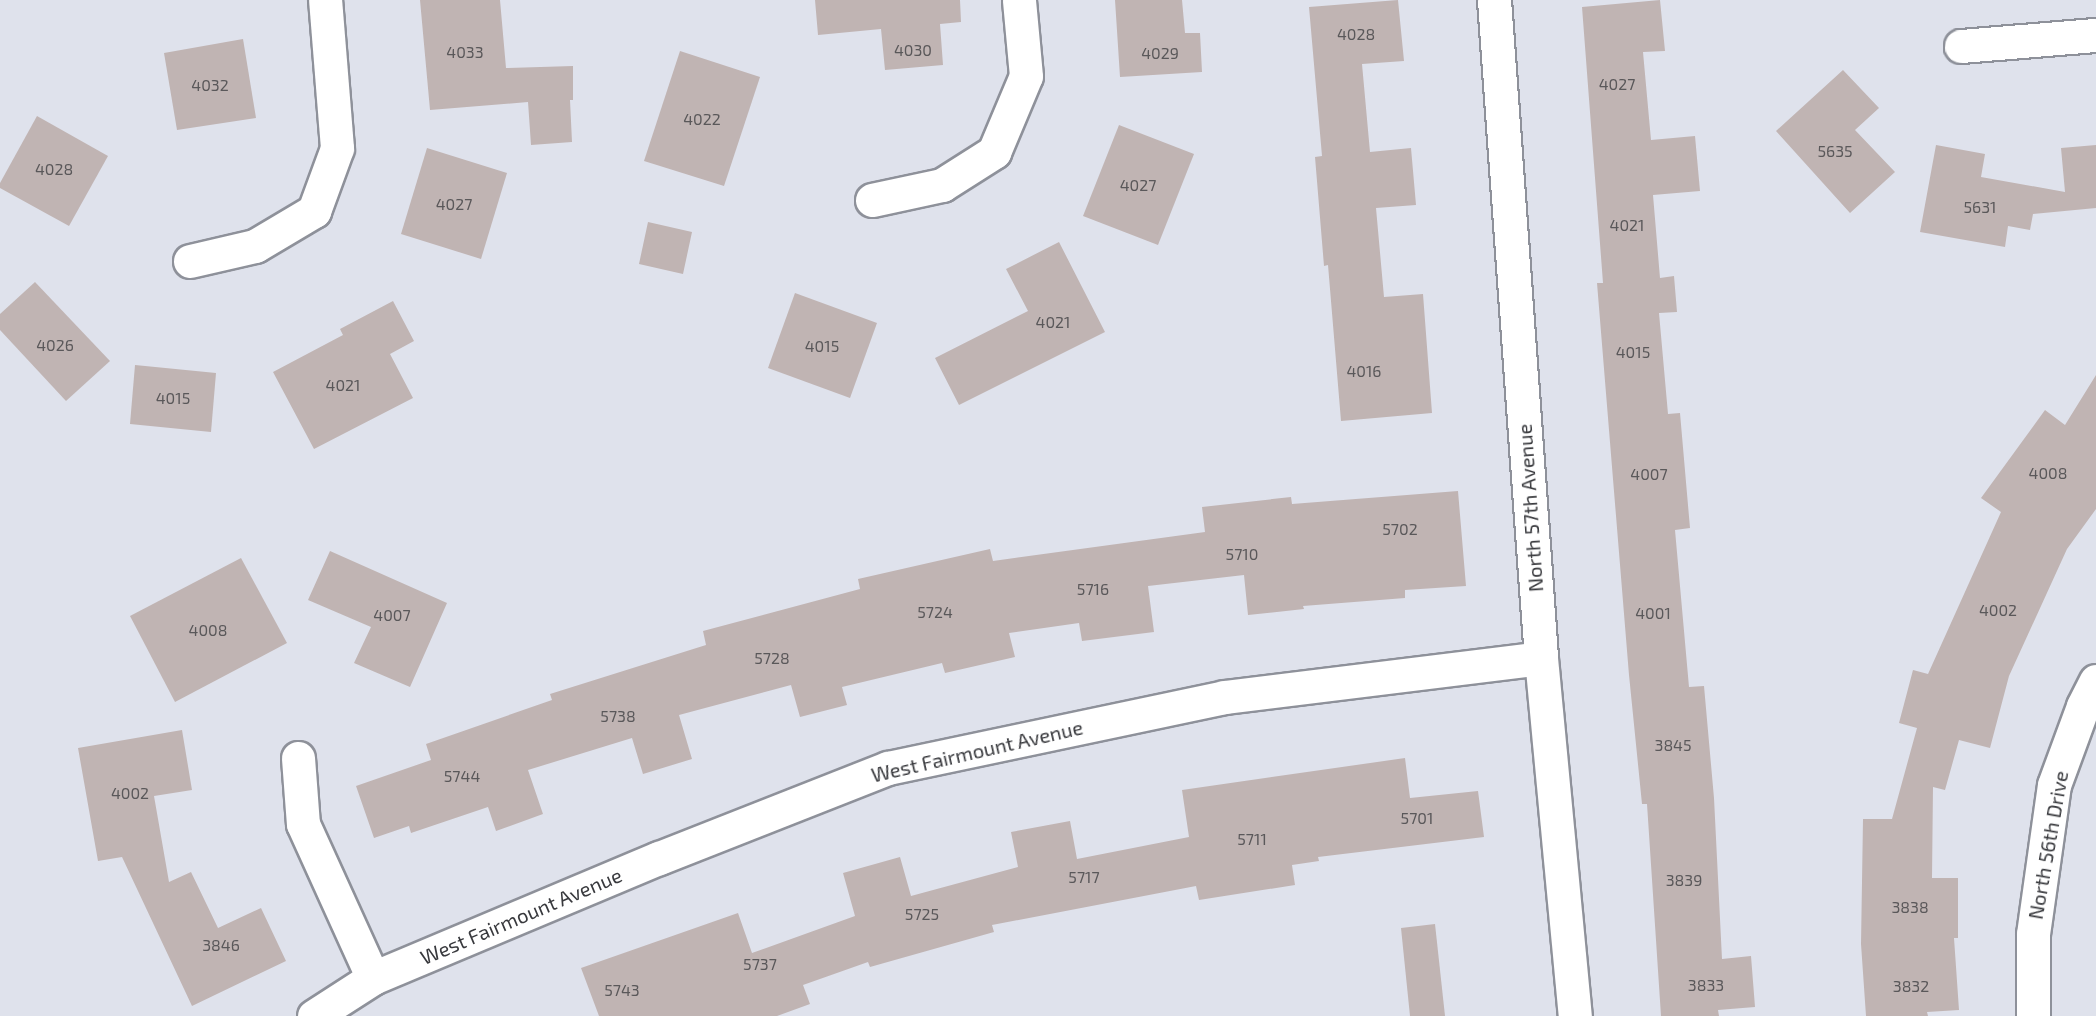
<!DOCTYPE html>
<style>
body{margin:0}
#map{position:relative;width:2096px;height:1016px;overflow:hidden;background:#dfe2ec;font-family:"Exo 2",sans-serif}
div>[style]{position:absolute}
.building>*{inset:0;background:#c0b4b3}
.roads{filter:drop-shadow(2px 0 #8e919a) drop-shadow(-2px 0 #8e919a) drop-shadow(0 2px #8e919a) drop-shadow(0 -2px #8e919a)}
.minor>*{height:33px;margin:-16.5px;padding:0 16.5px;transform-origin:16.5px;border-radius:16.5px;background:#fff}
span{translate:-50% -50%;white-space:nowrap;text-align:center;line-height:1.15;-webkit-text-stroke:5px #fff;paint-order:stroke}
.number-label{font-size:16px;color:#5a585a}
.number-label span{-webkit-text-stroke-width:0}
.street-label{font-size:20px;color:#38393d}
</style>
<div id="map">
<div class="building">
<div style="clip-path:polygon(420px 0,500px 0,506px 68px,573px 66px,573px 100px,570px 100px,572px 142px,531px 145px,528px 102px,430px 110px)"></div>
<div style="clip-path:polygon(815px 0,960px 0,961px 22px,940px 24px,943px 65px,885px 70px,881px 29px,818px 35px)"></div>
<div style="clip-path:polygon(1115px 0,1182px 0,1185px 33px,1200px 33px,1202px 72px,1120px 77px)"></div>
<div style="clip-path:polygon(1398px 0,1404px 61px,1362px 64px,1370px 152px,1411px 148px,1416px 205px,1376px 208px,1384px 297px,1423px 294px,1432px 413px,1341px 421px,1328px 265px,1324px 266px,1315px 157px,1322px 156px,1309px 7px)"></div>
<div style="clip-path:polygon(1660px 0,1665px 51px,1643px 52px,1651px 140px,1695px 136px,1700px 191px,1653px 195px,1660px 278px,1674px 276px,1677px 312px,1659px 313px,1668px 414px,1680px 413px,1690px 528px,1675px 530px,1689px 687px,1704px 686px,1714px 798px,1722px 959px,1751px 956px,1755px 1007px,1718px 1010px,1719px 1016px,1661px 1016px,1647px 804px,1642px 804px,1629px 675px,1597px 283px,1603px 283px,1582px 7px)"></div>
<div style="clip-path:polygon(243px 39px,256px 118px,177px 130px,164px 53px)"></div>
<div style="clip-path:polygon(680px 51px,760px 77px,724px 186px,644px 161px)"></div>
<div style="clip-path:polygon(1843px 70px,1879px 108px,1855px 130px,1895px 172px,1850px 213px,1776px 131px)"></div>
<div style="clip-path:polygon(37px 116px,108px 156px,69px 226px,0 188px,0 183px)"></div>
<div style="clip-path:polygon(1119px 125px,1194px 154px,1158px 245px,1083px 216px)"></div>
<div style="clip-path:polygon(1936px 145px,1985px 154px,1981px 177px,2065px 192px,2061px 148px,2096px 145px,2096px 208px,2033px 214px,2030px 230px,2008px 226px,2005px 247px,1920px 232px)"></div>
<div style="clip-path:polygon(427px 148px,507px 173px,481px 259px,401px 234px)"></div>
<div style="clip-path:polygon(648px 222px,692px 232px,683px 274px,639px 264px)"></div>
<div style="clip-path:polygon(1059px 242px,1105px 332px,959px 405px,935px 358px,1028px 311px,1006px 269px)"></div>
<div style="clip-path:polygon(35px 282px,110px 361px,66px 401px,0 330px,0 314px)"></div>
<div style="clip-path:polygon(795px 293px,877px 323px,850px 398px,768px 368px)"></div>
<div style="clip-path:polygon(393px 301px,414px 341px,390px 354px,413px 398px,314px 449px,273px 372px,343px 335px,340px 329px)"></div>
<div style="clip-path:polygon(135px 365px,216px 373px,211px 432px,130px 424px)"></div>
<div style="clip-path:polygon(2096px 375px,2096px 509px,2067px 549px,2009px 676px,1990px 748px,1959px 740px,1945px 790px,1933px 787px,1932px 878px,1958px 878px,1958px 938px,1954px 938px,1959px 1010px,1927px 1012px,1928px 1016px,1866px 1016px,1861px 944px,1863px 819px,1892px 819px,1917px 728px,1899px 723px,1913px 670px,1928px 674px,2001px 512px,1981px 498px,2045px 410px,2065px 425px)"></div>
<div style="clip-path:polygon(1458px 491px,1466px 586px,1405px 590px,1405px 598px,1303px 606px,1304px 609px,1248px 615px,1244px 575px,1148px 586px,1154px 632px,1082px 641px,1079px 623px,1009px 633px,1015px 657px,945px 673px,942px 663px,842px 687px,847px 705px,800px 717px,791px 685px,679px 715px,692px 759px,643px 774px,632px 738px,528px 770px,543px 814px,496px 831px,488px 807px,411px 833px,409px 826px,374px 838px,356px 786px,431px 760px,426px 744px,552px 700px,550px 694px,706px 645px,703px 631px,860px 589px,858px 579px,990px 549px,993px 561px,1205px 532px,1202px 507px,1291px 497px,1292px 504px)"></div>
<div style="clip-path:polygon(330px 551px,447px 603px,410px 687px,354px 663px,371px 627px,308px 600px)"></div>
<div style="clip-path:polygon(241px 558px,287px 643px,175px 702px,130px 616px)"></div>
<div style="clip-path:polygon(182px 730px,192px 790px,154px 796px,169px 882px,191px 872px,218px 928px,261px 908px,286px 961px,192px 1006px,122px 857px,98px 861px,78px 748px)"></div>
<div style="clip-path:polygon(1405px 758px,1410px 798px,1478px 791px,1484px 837px,1318px 857px,1319px 861px,1292px 865px,1295px 885px,1199px 900px,1196px 886px,992px 925px,994px 932px,870px 967px,868px 962px,803px 985px,810px 1004px,777px 1016px,599px 1016px,581px 968px,738px 913px,752px 953px,855px 916px,843px 873px,900px 857px,911px 896px,1018px 867px,1011px 832px,1070px 821px,1077px 859px,1189px 837px,1182px 790px)"></div>
<div style="clip-path:polygon(1435px 924px,1445px 1016px,1410px 1016px,1401px 928px)"></div>
</div>
<div class="roads">
<div class="minor">
<div style="left:1494px;top:0;width:660px;rotate:85.91deg"></div>
<div style="left:1541px;top:658px;width:360px;rotate:84.6deg"></div>
<div style="left:1961px;top:46px;width:135px;rotate:-4.7deg"></div>
<div style="left:872px;top:200px;width:72px;rotate:-12.1deg"></div>
<div style="left:942px;top:185px;width:62px;rotate:-32.4deg"></div>
<div style="left:994px;top:152px;width:82px;rotate:-67.2deg"></div>
<div style="left:1026px;top:76px;width:76px;rotate:-95.3deg"></div>
<div style="left:190px;top:261px;width:67px;rotate:-13deg"></div>
<div style="left:255px;top:246px;width:69px;rotate:-30.7deg"></div>
<div style="left:314px;top:211px;width:67px;rotate:-69.9deg"></div>
<div style="left:337px;top:148px;width:148px;rotate:-94.6deg"></div>
<div style="left:298px;top:758px;width:66px;rotate:85.7deg"></div>
<div style="left:303px;top:824px;width:169px;rotate:65.6deg"></div>
<div style="left:314px;top:1016px;width:70px;rotate:-32.8deg"></div>
<div style="left:373px;top:978px;width:310px;rotate:-22.8deg"></div>
<div style="left:659px;top:858px;width:246px;rotate:-21.5deg"></div>
<div style="left:888px;top:768px;width:343px;rotate:-11.9deg"></div>
<div style="left:1224px;top:697px;width:319px;rotate:-7deg"></div>
<div style="left:2033px;top:1016px;width:82px;rotate:-90deg"></div>
<div style="left:2033px;top:934px;width:150px;rotate:-82deg"></div>
<div style="left:2054px;top:785px;width:84px;rotate:-69.8deg"></div>
<div style="left:2083px;top:706px;width:28px;rotate:-63deg"></div>
</div>
</div>
<div class="number-label">
<span style="left:1356px;top:34px">4028</span>
<span style="left:913px;top:50px">4030</span>
<span style="left:465px;top:52px">4033</span>
<span style="left:1160px;top:53px">4029</span>
<span style="left:1617px;top:84px">4027</span>
<span style="left:210px;top:85px">4032</span>
<span style="left:702px;top:119px">4022</span>
<span style="left:1835px;top:151px">5635</span>
<span style="left:54px;top:169px">4028</span>
<span style="left:1138px;top:185px">4027</span>
<span style="left:454px;top:204px">4027</span>
<span style="left:1980px;top:207px">5631</span>
<span style="left:1627px;top:225px">4021</span>
<span style="left:1053px;top:322px">4021</span>
<span style="left:55px;top:345px">4026</span>
<span style="left:822px;top:346px">4015</span>
<span style="left:1633px;top:352px">4015</span>
<span style="left:1364px;top:371px">4016</span>
<span style="left:343px;top:385px">4021</span>
<span style="left:173px;top:398px">4015</span>
<span style="left:2048px;top:473px">4008</span>
<span style="left:1649px;top:474px">4007</span>
<span style="left:1400px;top:529px">5702</span>
<span style="left:1242px;top:554px">5710</span>
<span style="left:1093px;top:589px">5716</span>
<span style="left:1998px;top:610px">4002</span>
<span style="left:935px;top:612px">5724</span>
<span style="left:1653px;top:613px">4001</span>
<span style="left:392px;top:615px">4007</span>
<span style="left:208px;top:630px">4008</span>
<span style="left:772px;top:658px">5728</span>
<span style="left:618px;top:716px">5738</span>
<span style="left:1673px;top:745px">3845</span>
<span style="left:462px;top:776px">5744</span>
<span style="left:130px;top:793px">4002</span>
<span style="left:1417px;top:818px">5701</span>
<span style="left:1252px;top:839px">5711</span>
<span style="left:1084px;top:877px">5717</span>
<span style="left:1684px;top:880px">3839</span>
<span style="left:1910px;top:907px">3838</span>
<span style="left:922px;top:914px">5725</span>
<span style="left:221px;top:945px">3846</span>
<span style="left:760px;top:964px">5737</span>
<span style="left:1706px;top:985px">3833</span>
<span style="left:1911px;top:986px">3832</span>
<span style="left:622px;top:990px">5743</span>
</div>
<div class="street-label">
<span style="left:1530px;top:508px;rotate:-94deg">North 57th Avenue</span>
<span style="left:977px;top:751px;rotate:-13deg">West Fairmount Avenue</span>
<span style="left:2048px;top:845px;rotate:-80deg">North 56th Drive</span>
<span style="left:521px;top:916px;rotate:-23deg">West Fairmount Avenue</span>
</div>
</div>
